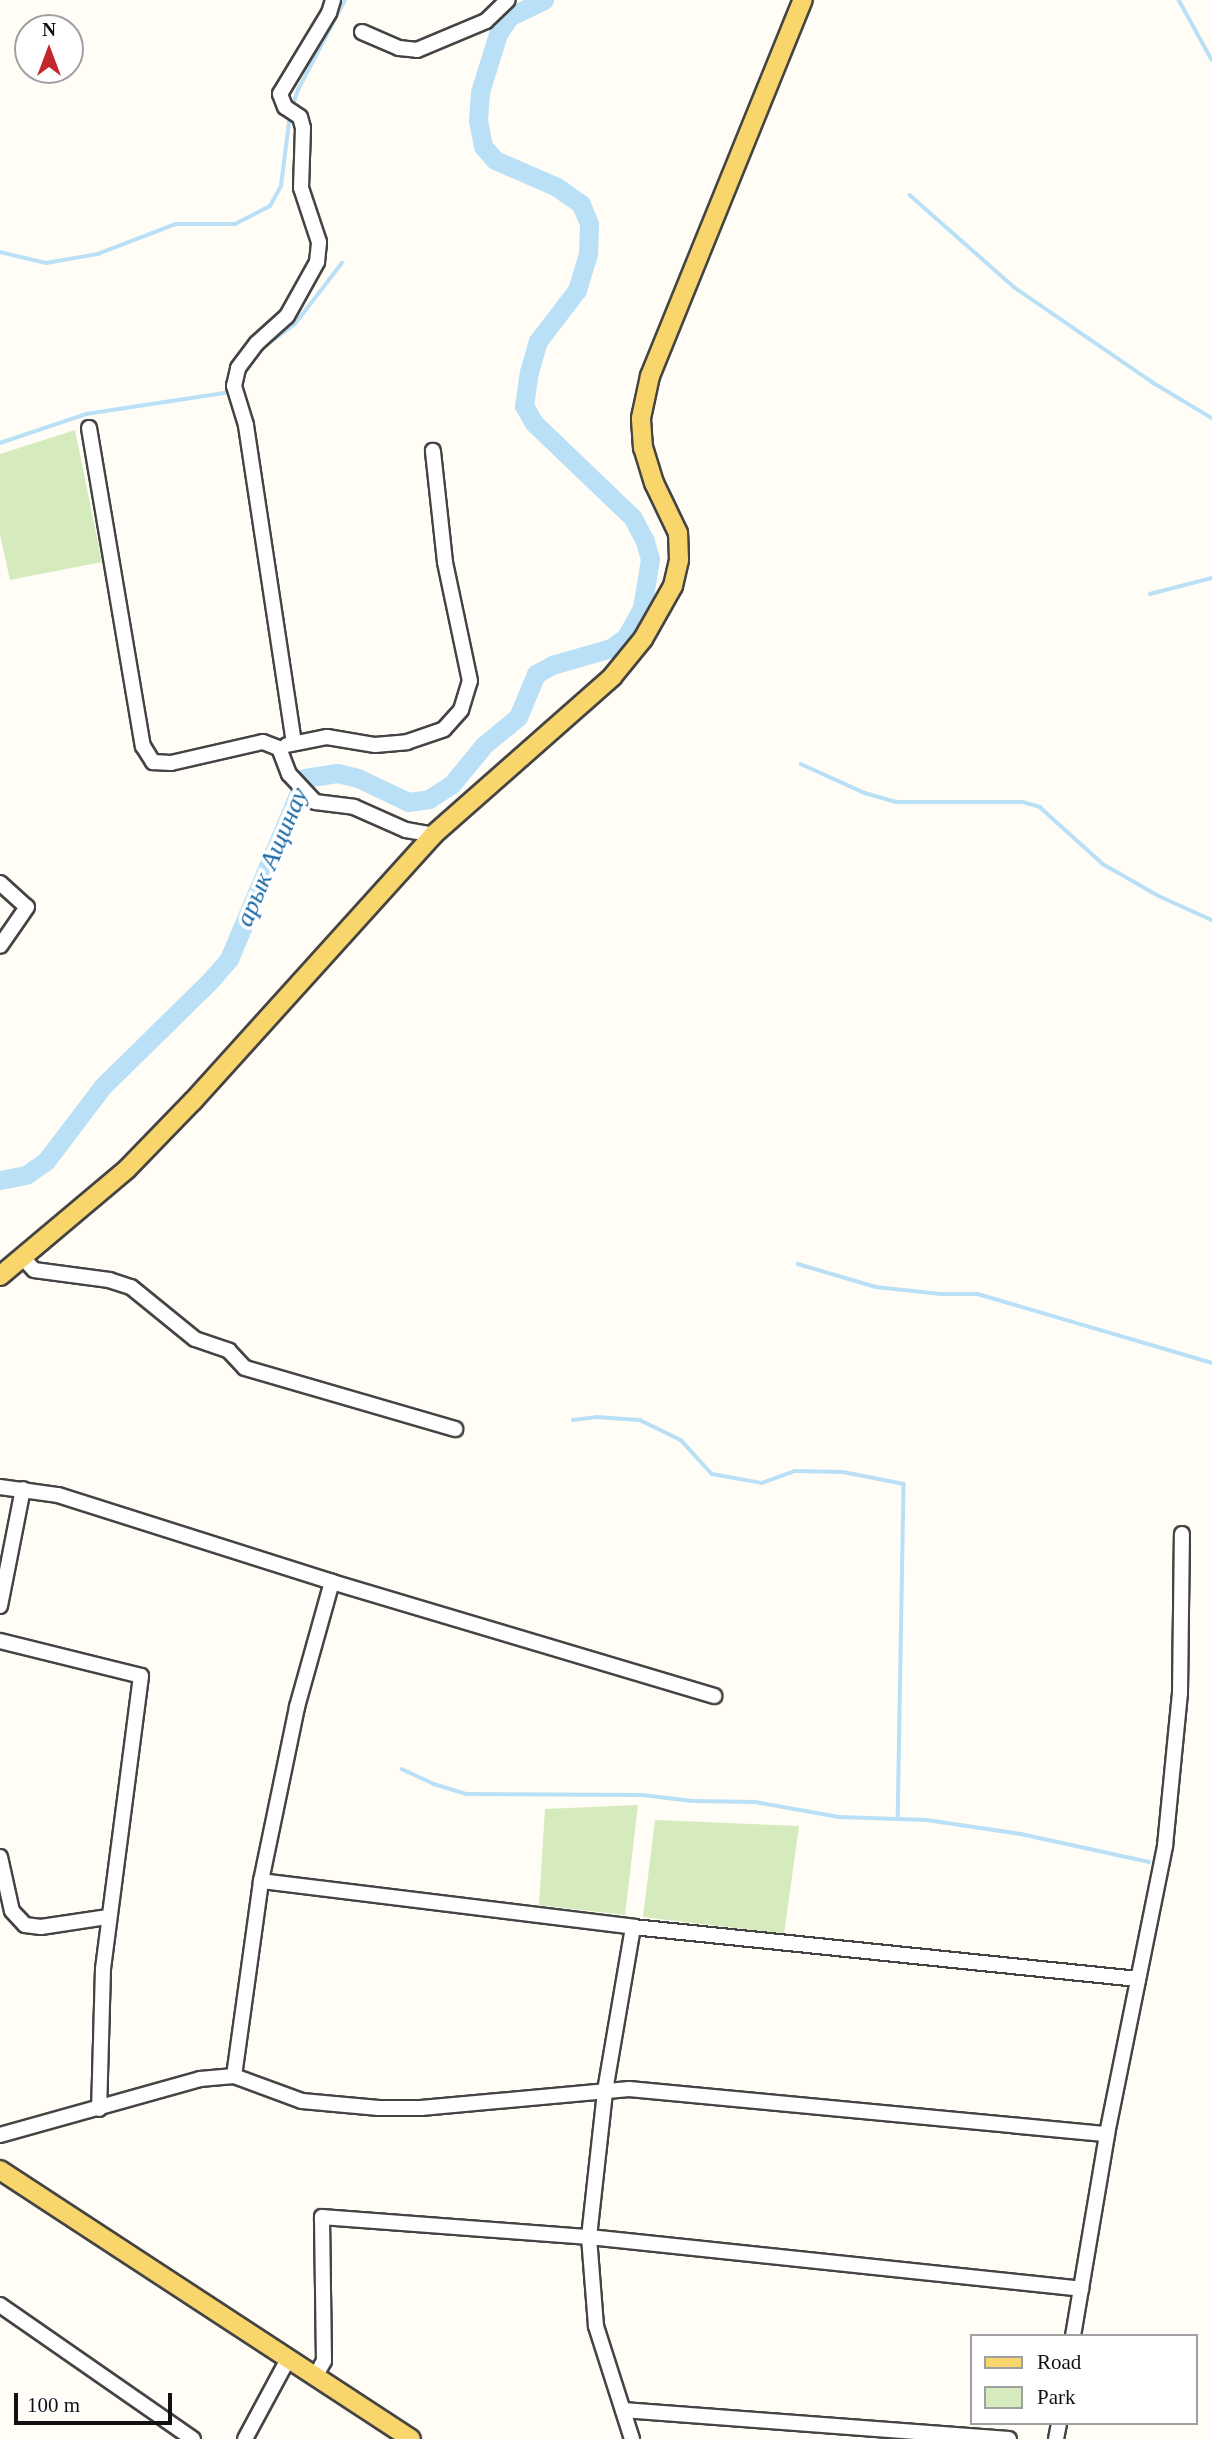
<!DOCTYPE html>
<meta charset="utf-8">
<style>
body{margin:0}
#map{position:relative;width:1212px;height:2439px;overflow:hidden;background:#fffdf5;font-family:"Times New Roman",serif}
div>[style]{position:absolute}
.green>*{inset:0;background:#d5ebbd}
.stream>*{height:3.5px;margin:-1.75px;padding:0 1.75px;transform-origin:1.75px;border-radius:1.75px;background:#b9e0f7}
.river>*{height:19px;margin:-9.5px;padding:0 9.5px;transform-origin:9.5px;border-radius:9.5px;background:#b9e0f7}
.roads{filter:drop-shadow(2px 0 #444) drop-shadow(-2px 0 #444) drop-shadow(0 2px #444) drop-shadow(0 -2px #444)}
.minor>*{height:14px;margin:-7px;padding:0 7px;transform-origin:7px;border-radius:7px;background:#fff}
.major>*{height:18px;margin:-9px;padding:0 9px;transform-origin:9px;border-radius:9px;background:#f9d66b}
span{translate:-50% -50%;white-space:nowrap;text-align:center;line-height:1.15;-webkit-text-stroke:7px #fff;paint-order:stroke}
.water-label{font-size:26px;color:#1768a6;font-style:italic}
.legend{position:absolute;left:970px;top:2334px;width:228px;height:91px;box-sizing:border-box;background:#fff;border:2px solid #a0a0a0;margin:0;padding:9px 12px;list-style:none;font-size:21px;color:#111}
.legend li{display:flex;align-items:center;gap:14px;height:35px}
.legend b{width:35px;border:2px solid #a0a0a0}
.north{position:absolute;left:14px;top:14px;width:70px;height:70px;box-sizing:border-box;background:#fff;border:2px solid #a0a0a0;border-radius:50%;rotate:0deg;font-size:19px;font-weight:700;line-height:28px;text-align:center;color:#111}
.north::after{content:'';display:block;margin:auto;width:24px;height:32px;background:#c4262e;clip-path:polygon(50% 0,100% 100%,50% 72%,0 100%)}
.scale{position:absolute;left:14px;top:2393px;width:158px;height:32px;box-sizing:border-box;border:4px solid #111;border-top:0;padding-left:9px;font-size:21px;line-height:24px;white-space:nowrap;color:#111;-webkit-text-stroke:5px #fff;paint-order:stroke}
</style>
<div id="map">
<div class="green">
<div style="clip-path:polygon(75px 430px,102px 562px,10px 580px,0 535px,0 454px)"></div>
<div style="clip-path:polygon(638px 1805px,625px 1915px,539px 1905px,545px 1809px)"></div>
<div style="clip-path:polygon(655px 1820px,799px 1826px,784px 1934px,643px 1917px)"></div>
</div>
<div class="stream">
<div style="left:1179px;top:0;width:68px;rotate:61.2deg"></div>
<div style="left:292px;top:108px;width:19px;rotate:-72deg"></div>
<div style="left:298px;top:90px;width:102px;rotate:-62.4deg"></div>
<div style="left:910px;top:195px;width:139px;rotate:41.5deg"></div>
<div style="left:1014px;top:287px;width:168px;rotate:34.5deg"></div>
<div style="left:1152px;top:382px;width:70px;rotate:31deg"></div>
<div style="left:0;top:252px;width:47px;rotate:13.4deg"></div>
<div style="left:46px;top:263px;width:53px;rotate:-9.8deg"></div>
<div style="left:98px;top:254px;width:84px;rotate:-21deg"></div>
<div style="left:176px;top:224px;width:59px"></div>
<div style="left:235px;top:224px;width:39px;rotate:-27deg"></div>
<div style="left:270px;top:206px;width:23px;rotate:-61deg"></div>
<div style="left:281px;top:186px;width:72px;rotate:-82.8deg"></div>
<div style="left:257px;top:352px;width:47px;rotate:-36.4deg"></div>
<div style="left:295px;top:324px;width:77px;rotate:-52.4deg"></div>
<div style="left:0;top:443px;width:91px;rotate:-18.6deg"></div>
<div style="left:86px;top:414px;width:141px;rotate:-8.6deg"></div>
<div style="left:225px;top:393px;width:7px;rotate:-34deg"></div>
<div style="left:1150px;top:594px;width:64px;rotate:-14.5deg"></div>
<div style="left:801px;top:764px;width:70px;rotate:24.4deg"></div>
<div style="left:865px;top:793px;width:33px;rotate:16deg"></div>
<div style="left:897px;top:802px;width:126px"></div>
<div style="left:1023px;top:802px;width:18px;rotate:16deg"></div>
<div style="left:1040px;top:807px;width:85px;rotate:42.1deg"></div>
<div style="left:1103px;top:864px;width:64px;rotate:29.7deg"></div>
<div style="left:1159px;top:896px;width:58px;rotate:24.4deg"></div>
<div style="left:798px;top:1264px;width:81px;rotate:16.4deg"></div>
<div style="left:876px;top:1287px;width:65px;rotate:6.1deg"></div>
<div style="left:941px;top:1294px;width:37px"></div>
<div style="left:978px;top:1294px;width:244px;rotate:16.4deg"></div>
<div style="left:573px;top:1420px;width:23px;rotate:-7deg"></div>
<div style="left:596px;top:1417px;width:44px;rotate:3.9deg"></div>
<div style="left:640px;top:1420px;width:46px;rotate:26deg"></div>
<div style="left:681px;top:1440px;width:46px;rotate:47.6deg"></div>
<div style="left:712px;top:1474px;width:51px;rotate:10.2deg"></div>
<div style="left:762px;top:1483px;width:35px;rotate:-20deg"></div>
<div style="left:795px;top:1471px;width:48px;rotate:1.2deg"></div>
<div style="left:843px;top:1472px;width:62px;rotate:11.1deg"></div>
<div style="left:904px;top:1484px;width:335px;rotate:91deg"></div>
<div style="left:402px;top:1769px;width:35px;rotate:25deg"></div>
<div style="left:434px;top:1784px;width:34px;rotate:17deg"></div>
<div style="left:467px;top:1794px;width:176px;rotate:0.3deg"></div>
<div style="left:643px;top:1795px;width:49px;rotate:7deg"></div>
<div style="left:692px;top:1801px;width:63px;rotate:0.9deg"></div>
<div style="left:755px;top:1802px;width:85px;rotate:10.1deg"></div>
<div style="left:839px;top:1817px;width:88px;rotate:2deg"></div>
<div style="left:927px;top:1820px;width:95px;rotate:8.5deg"></div>
<div style="left:1021px;top:1834px;width:131px;rotate:12.3deg"></div>
</div>
<div class="river">
<div style="left:0;top:1180px;width:26px;rotate:-11deg"></div>
<div style="left:26px;top:1175px;width:24px;rotate:-35deg"></div>
<div style="left:46px;top:1161px;width:94px;rotate:-52.8deg"></div>
<div style="left:103px;top:1086px;width:148px;rotate:-44.5deg"></div>
<div style="left:209px;top:982px;width:30px;rotate:-49deg"></div>
<div style="left:229px;top:959px;width:196px;rotate:-67.2deg"></div>
<div style="left:305px;top:778px;width:32px;rotate:-9deg"></div>
<div style="left:337px;top:773px;width:22px;rotate:13deg"></div>
<div style="left:358px;top:778px;width:55px;rotate:25.6deg"></div>
<div style="left:408px;top:802px;width:21px;rotate:-8deg"></div>
<div style="left:429px;top:799px;width:27px;rotate:-33deg"></div>
<div style="left:452px;top:784px;width:50px;rotate:-50.6deg"></div>
<div style="left:484px;top:745px;width:44px;rotate:-39.5deg"></div>
<div style="left:518px;top:717px;width:47px;rotate:-67.3deg"></div>
<div style="left:536px;top:674px;width:18px;rotate:-29deg"></div>
<div style="left:552px;top:665px;width:61px;rotate:-16.1deg"></div>
<div style="left:611px;top:648px;width:19px;rotate:-36deg"></div>
<div style="left:626px;top:637px;width:33px;rotate:-61deg"></div>
<div style="left:642px;top:608px;width:50px;rotate:-80.7deg"></div>
<div style="left:650px;top:559px;width:19px;rotate:-106deg"></div>
<div style="left:645px;top:541px;width:27px;rotate:-118deg"></div>
<div style="left:632px;top:517px;width:136px;rotate:-136.2deg"></div>
<div style="left:534px;top:423px;width:20px;rotate:-120deg"></div>
<div style="left:524px;top:406px;width:34px;rotate:-82deg"></div>
<div style="left:529px;top:372px;width:32px;rotate:-74deg"></div>
<div style="left:538px;top:341px;width:64px;rotate:-52.6deg"></div>
<div style="left:577px;top:290px;width:39px;rotate:-73deg"></div>
<div style="left:588px;top:253px;width:29px;rotate:-88deg"></div>
<div style="left:589px;top:224px;width:22px;rotate:-112deg"></div>
<div style="left:581px;top:204px;width:29px;rotate:-145deg"></div>
<div style="left:557px;top:187px;width:68px;rotate:-156.5deg"></div>
<div style="left:495px;top:160px;width:18px;rotate:-131deg"></div>
<div style="left:483px;top:146px;width:26px;rotate:-101deg"></div>
<div style="left:478px;top:120px;width:28px;rotate:-86deg"></div>
<div style="left:480px;top:92px;width:61px;rotate:-72.8deg"></div>
<div style="left:498px;top:34px;width:20px;rotate:-57deg"></div>
<div style="left:509px;top:17px;width:39px;rotate:-26deg"></div>
</div>
<div class="roads">
<div class="minor">
<div style="left:362px;top:32px;width:40px;rotate:23.4deg"></div>
<div style="left:399px;top:48px;width:18px;rotate:6deg"></div>
<div style="left:417px;top:50px;width:75px;rotate:-22.8deg"></div>
<div style="left:486px;top:21px;width:30px;rotate:-44deg"></div>
<div style="left:89px;top:428px;width:323px;rotate:80.4deg"></div>
<div style="left:143px;top:746px;width:19px;rotate:58deg"></div>
<div style="left:153px;top:762px;width:18px;rotate:3deg"></div>
<div style="left:171px;top:763px;width:94px;rotate:-12.9deg"></div>
<div style="left:263px;top:742px;width:17px;rotate:21deg"></div>
<div style="left:279px;top:748px;width:28px;rotate:69deg"></div>
<div style="left:289px;top:774px;width:38px;rotate:47deg"></div>
<div style="left:315px;top:802px;width:39px;rotate:7deg"></div>
<div style="left:354px;top:807px;width:57px;rotate:23.9deg"></div>
<div style="left:406px;top:830px;width:27px;rotate:10deg"></div>
<div style="left:294px;top:743px;width:322px;rotate:-98.6deg"></div>
<div style="left:246px;top:425px;width:41px;rotate:-107.1deg"></div>
<div style="left:234px;top:386px;width:18px;rotate:-77deg"></div>
<div style="left:238px;top:368px;width:31px;rotate:-53deg"></div>
<div style="left:257px;top:343px;width:40px;rotate:-42deg"></div>
<div style="left:287px;top:316px;width:62px;rotate:-60.9deg"></div>
<div style="left:317px;top:262px;width:20px;rotate:-84deg"></div>
<div style="left:319px;top:242px;width:57px;rotate:-108.4deg"></div>
<div style="left:301px;top:188px;width:60px;rotate:-88.1deg"></div>
<div style="left:303px;top:128px;width:11px;rotate:-105deg"></div>
<div style="left:300px;top:117px;width:18px;rotate:-146deg"></div>
<div style="left:285px;top:107px;width:14px;rotate:-111deg"></div>
<div style="left:280px;top:94px;width:95px;rotate:-58.8deg"></div>
<div style="left:329px;top:13px;width:14px;rotate:-73deg"></div>
<div style="left:287px;top:745px;width:41px;rotate:-11.3deg"></div>
<div style="left:327px;top:737px;width:49px;rotate:9.5deg"></div>
<div style="left:375px;top:745px;width:32px;rotate:-5deg"></div>
<div style="left:407px;top:742px;width:39px;rotate:-19deg"></div>
<div style="left:444px;top:729px;width:25px;rotate:-48deg"></div>
<div style="left:461px;top:710px;width:30px;rotate:-73deg"></div>
<div style="left:470px;top:681px;width:122px;rotate:-101.9deg"></div>
<div style="left:445px;top:562px;width:112px;rotate:-96.2deg"></div>
<div style="left:0;top:883px;width:36px;rotate:42deg"></div>
<div style="left:27px;top:907px;width:47px;rotate:124.7deg"></div>
<div style="left:23px;top:1258px;width:16px;rotate:47deg"></div>
<div style="left:34px;top:1270px;width:76px;rotate:7.6deg"></div>
<div style="left:109px;top:1280px;width:23px;rotate:18deg"></div>
<div style="left:131px;top:1287px;width:82px;rotate:39.1deg"></div>
<div style="left:195px;top:1339px;width:36px;rotate:19deg"></div>
<div style="left:229px;top:1351px;width:23px;rotate:47deg"></div>
<div style="left:245px;top:1368px;width:219px;rotate:16.2deg"></div>
<div style="left:0;top:1487px;width:59px;rotate:7.9deg"></div>
<div style="left:58px;top:1495px;width:287px;rotate:17.6deg"></div>
<div style="left:332px;top:1582px;width:399px;rotate:16.6deg"></div>
<div style="left:0;top:1606px;width:119px;rotate:-78.9deg"></div>
<div style="left:0;top:1641px;width:145px;rotate:13.9deg"></div>
<div style="left:141px;top:1676px;width:295px;rotate:97.4deg"></div>
<div style="left:103px;top:1969px;width:140px;rotate:91.6deg"></div>
<div style="left:0;top:1857px;width:55px;rotate:77.5deg"></div>
<div style="left:12px;top:1911px;width:19px;rotate:47deg"></div>
<div style="left:25px;top:1925px;width:16px;rotate:7deg"></div>
<div style="left:41px;top:1927px;width:68px;rotate:-8.5deg"></div>
<div style="left:261px;top:1881px;width:375px;rotate:7deg"></div>
<div style="left:633px;top:1927px;width:508px;rotate:5.88deg"></div>
<div style="left:234px;top:2076px;width:197px;rotate:-82.1deg"></div>
<div style="left:261px;top:1881px;width:178px;rotate:-78.3deg"></div>
<div style="left:297px;top:1707px;width:130px;rotate:-74.4deg"></div>
<div style="left:0;top:2135px;width:208px;rotate:-15.6deg"></div>
<div style="left:200px;top:2079px;width:34px;rotate:-5deg"></div>
<div style="left:234px;top:2076px;width:72px;rotate:20.2deg"></div>
<div style="left:302px;top:2101px;width:77px;rotate:5.2deg"></div>
<div style="left:379px;top:2108px;width:42px"></div>
<div style="left:421px;top:2108px;width:209px;rotate:-5.2deg"></div>
<div style="left:629px;top:2089px;width:480px;rotate:5.4deg"></div>
<div style="left:0;top:2305px;width:235px;rotate:34.8deg"></div>
<div style="left:1073px;top:2336px;width:205px;rotate:-80.4deg"></div>
<div style="left:1107px;top:2134px;width:294px;rotate:-78.6deg"></div>
<div style="left:1165px;top:1846px;width:154px;rotate:-84.4deg"></div>
<div style="left:1180px;top:1693px;width:159px;rotate:-89.3deg"></div>
<div style="left:315px;top:2377px;width:18px;rotate:-61deg"></div>
<div style="left:324px;top:2361px;width:144px;rotate:-90.8deg"></div>
<div style="left:322px;top:2217px;width:268px;rotate:4.3deg"></div>
<div style="left:589px;top:2237px;width:495px;rotate:6deg"></div>
<div style="left:623px;top:2410px;width:387px;rotate:4.3deg"></div>
<div style="left:245px;top:2439px;width:91px;rotate:-61.7deg"></div>
<div style="left:632px;top:2439px;width:119px;rotate:-107.7deg"></div>
<div style="left:596px;top:2326px;width:89px;rotate:-94.5deg"></div>
<div style="left:589px;top:2237px;width:147px;rotate:-83.7deg"></div>
<div style="left:605px;top:2091px;width:166px;rotate:-80.3deg"></div>
<div style="left:1056px;top:2439px;width:16px;rotate:-79deg"></div>
</div>
<div class="major">
<div style="left:0;top:1276px;width:166px;rotate:-40.1deg"></div>
<div style="left:127px;top:1169px;width:95px;rotate:-45.9deg"></div>
<div style="left:193px;top:1101px;width:358px;rotate:-47.9deg"></div>
<div style="left:433px;top:835px;width:239px;rotate:-41.4deg"></div>
<div style="left:612px;top:677px;width:49px;rotate:-50.8deg"></div>
<div style="left:643px;top:639px;width:61px;rotate:-60.5deg"></div>
<div style="left:673px;top:586px;width:27px;rotate:-77deg"></div>
<div style="left:679px;top:560px;width:27px;rotate:-92deg"></div>
<div style="left:678px;top:533px;width:55px;rotate:-115.6deg"></div>
<div style="left:654px;top:483px;width:37px;rotate:-107deg"></div>
<div style="left:643px;top:448px;width:30px;rotate:-94deg"></div>
<div style="left:641px;top:418px;width:43px;rotate:-77.9deg"></div>
<div style="left:650px;top:376px;width:406px;rotate:-67.9deg"></div>
<div style="left:0;top:2170px;width:491px;rotate:33.2deg"></div>
</div>
</div>
<div class="water-label">
<span style="left:272px;top:857px;rotate:-67deg">арык Ащинау</span>
</div>
<ul class="legend">
<li><b style="height:9px;background:#f9d66b"></b>Road</li>
<li><b style="height:19px;background:#d5ebbd"></b>Park</li>
</ul>
<div class="north">N</div>
<div class="scale">100 m</div>
</div>
